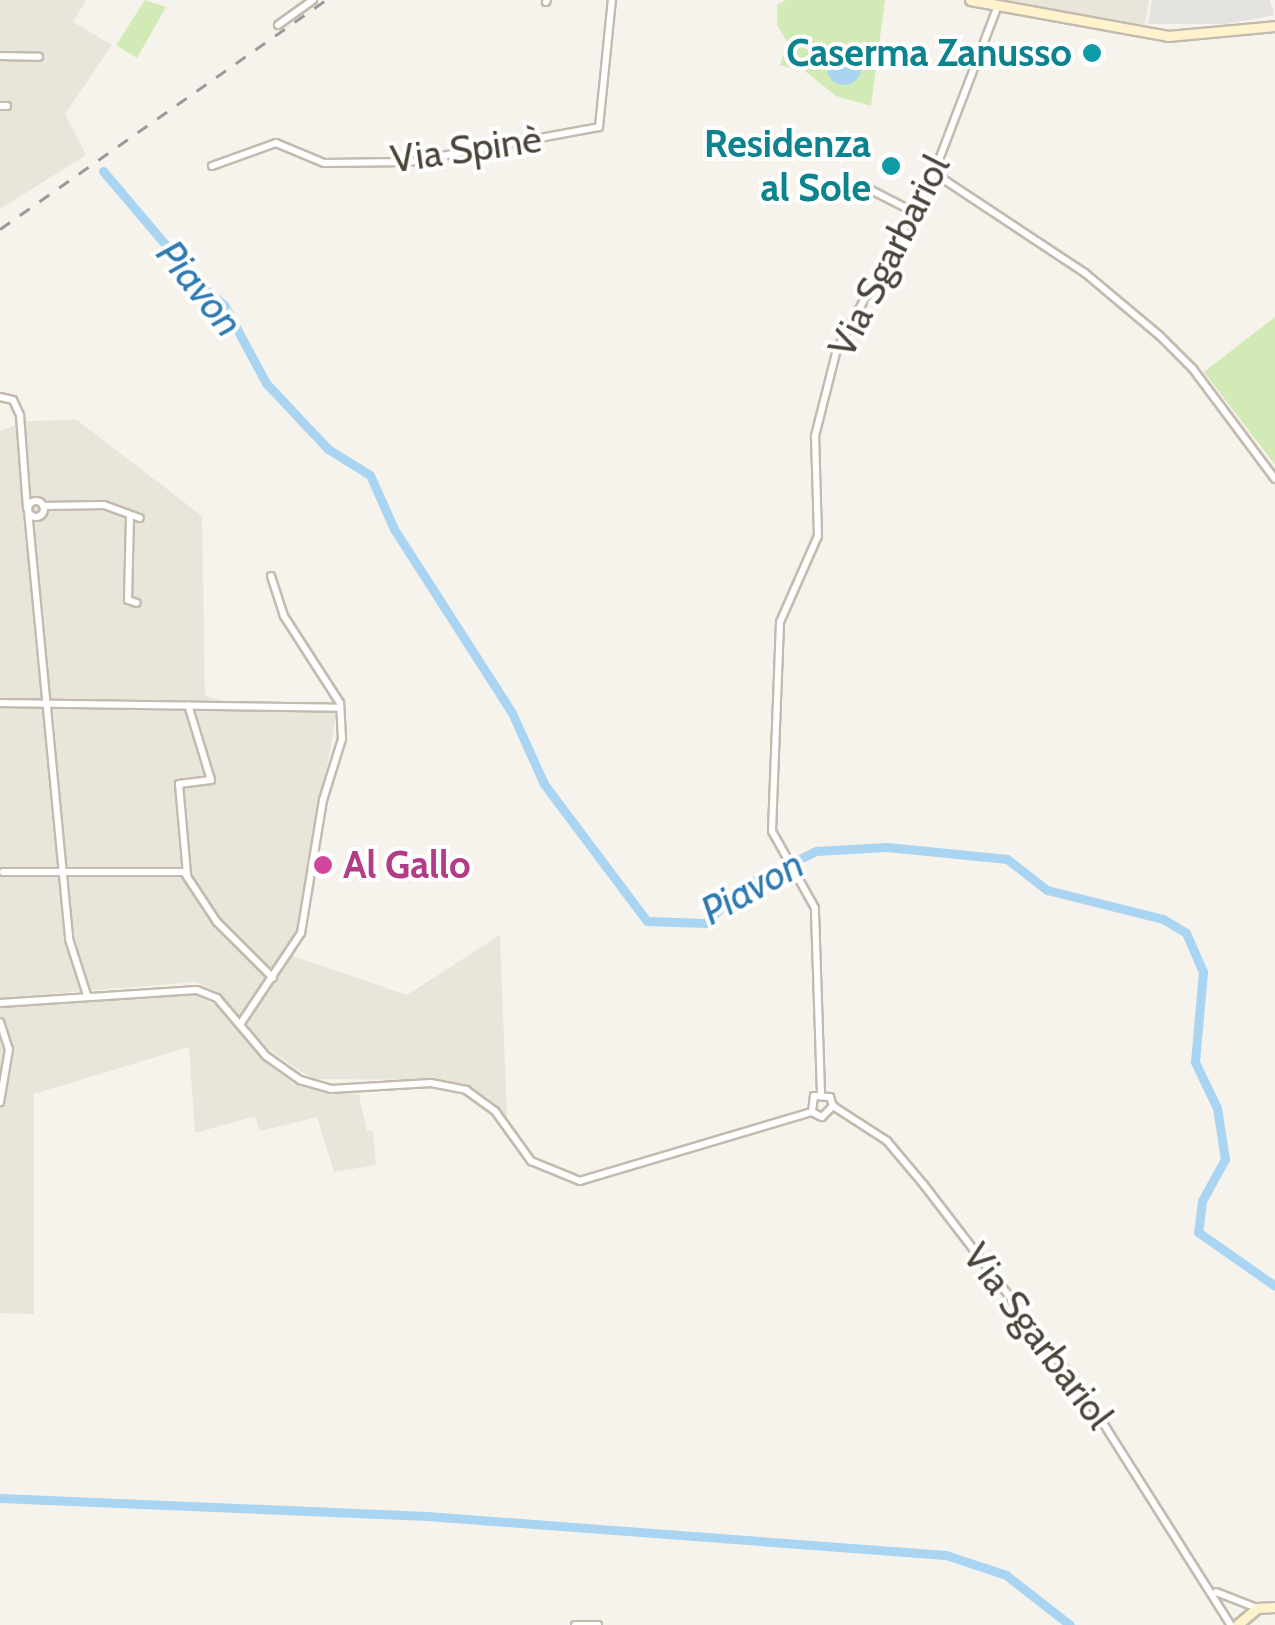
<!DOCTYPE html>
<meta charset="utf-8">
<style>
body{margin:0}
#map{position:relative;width:1275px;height:1625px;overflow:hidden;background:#f6f3ec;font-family:Cabin,sans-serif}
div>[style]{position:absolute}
.residential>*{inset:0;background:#eae5da}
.green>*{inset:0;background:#d2eab5}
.parking>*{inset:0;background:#e5e3e0}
.water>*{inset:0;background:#a9d4f2}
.round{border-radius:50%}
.canal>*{height:9px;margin:-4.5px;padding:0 4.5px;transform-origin:4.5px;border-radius:4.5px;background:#a9d4f2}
.roads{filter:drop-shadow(2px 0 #c2bbae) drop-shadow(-2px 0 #c2bbae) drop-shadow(0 2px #c2bbae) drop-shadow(0 -2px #c2bbae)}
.street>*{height:6px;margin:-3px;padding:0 3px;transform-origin:3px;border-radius:3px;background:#fff}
.street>.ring{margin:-3px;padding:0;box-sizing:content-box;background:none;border:6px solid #fff;border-radius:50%}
.secondary>*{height:9px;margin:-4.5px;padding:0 4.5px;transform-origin:4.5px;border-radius:4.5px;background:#fff3cd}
.rail>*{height:2.5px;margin-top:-1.25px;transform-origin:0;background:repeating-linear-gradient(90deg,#9a9a9a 0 12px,transparent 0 24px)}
.dots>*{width:28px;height:28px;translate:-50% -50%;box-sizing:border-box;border:5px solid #fff;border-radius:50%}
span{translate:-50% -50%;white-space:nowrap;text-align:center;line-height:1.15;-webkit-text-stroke:8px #fff;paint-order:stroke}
.culture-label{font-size:38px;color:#0d838f;font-weight:700}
.right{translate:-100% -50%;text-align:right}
.street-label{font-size:38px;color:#4b4439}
.hotel-label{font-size:38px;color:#b23c85;font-weight:700}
.left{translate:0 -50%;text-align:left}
.water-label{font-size:40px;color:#2e7ab2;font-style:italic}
</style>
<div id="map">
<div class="residential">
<div style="clip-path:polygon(0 0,86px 0,73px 22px,112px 45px,65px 114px,86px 155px,0 209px)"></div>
<div style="clip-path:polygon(994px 0,1149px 0,1145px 25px)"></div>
<div style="clip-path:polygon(77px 420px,202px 516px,205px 696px,254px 708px,329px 710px,336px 716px,299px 930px,284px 953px,407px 995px,500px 935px,507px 1119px,487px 1097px,447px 1080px,312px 1079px,267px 1048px,219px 993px,196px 982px,0 998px,0 431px,27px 421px)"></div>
<div style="clip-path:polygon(192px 992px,223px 1010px,262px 1060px,294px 1084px,359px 1095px,367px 1131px,373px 1131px,376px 1165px,334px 1172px,317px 1117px,260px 1131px,255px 1116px,195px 1133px,189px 1047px,34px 1094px,34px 1314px,0 1313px,0 1007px)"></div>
</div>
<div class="green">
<div style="clip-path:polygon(145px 0,166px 7px,137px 58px,116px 45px)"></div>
<div style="clip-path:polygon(786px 0,885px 0,871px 106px,836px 96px,805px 71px,780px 65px,788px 43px,777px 25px,777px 5px)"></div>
<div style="clip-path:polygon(1275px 317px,1275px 465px,1204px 372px)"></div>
</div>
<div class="parking">
<div style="clip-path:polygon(1152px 0,1270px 0,1274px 15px,1226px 24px,1148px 24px)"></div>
</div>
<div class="water">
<div class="round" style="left:827px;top:51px;width:34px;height:34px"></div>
</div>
<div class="canal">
<div style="left:103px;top:171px;width:148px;rotate:49.7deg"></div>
<div style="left:199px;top:284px;width:33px;rotate:40deg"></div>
<div style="left:224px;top:305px;width:89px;rotate:61.7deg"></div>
<div style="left:266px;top:383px;width:91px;rotate:46.8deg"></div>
<div style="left:328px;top:449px;width:49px;rotate:31.8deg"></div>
<div style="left:370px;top:475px;width:59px;rotate:66deg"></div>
<div style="left:394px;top:529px;width:219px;rotate:57.3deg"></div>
<div style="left:512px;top:713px;width:78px;rotate:65.7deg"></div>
<div style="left:544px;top:784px;width:171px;rotate:53.1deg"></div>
<div style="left:647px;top:921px;width:59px;rotate:1.9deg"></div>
<div style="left:706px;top:923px;width:49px;rotate:-45.8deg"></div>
<div style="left:740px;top:888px;width:85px;rotate:-26deg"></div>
<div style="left:816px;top:851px;width:71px;rotate:-3.2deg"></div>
<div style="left:887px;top:847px;width:121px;rotate:5.7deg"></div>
<div style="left:1007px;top:859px;width:51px;rotate:37.8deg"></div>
<div style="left:1047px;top:890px;width:120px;rotate:14deg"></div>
<div style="left:1163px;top:919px;width:27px;rotate:31deg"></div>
<div style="left:1186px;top:933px;width:43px;rotate:66.4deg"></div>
<div style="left:1203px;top:972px;width:90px;rotate:95.1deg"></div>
<div style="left:1195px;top:1062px;width:51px;rotate:64.4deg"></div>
<div style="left:1217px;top:1108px;width:52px;rotate:81.1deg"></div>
<div style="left:1225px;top:1159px;width:48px;rotate:118.7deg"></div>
<div style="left:1202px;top:1201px;width:31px;rotate:97deg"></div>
<div style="left:1198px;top:1232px;width:94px;rotate:35deg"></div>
<div style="left:0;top:1498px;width:427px;rotate:2.4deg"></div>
<div style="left:427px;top:1516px;width:520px;rotate:4.3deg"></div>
<div style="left:946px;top:1555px;width:63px;rotate:18.4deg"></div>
<div style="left:1006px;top:1575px;width:81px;rotate:38deg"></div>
</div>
<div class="roads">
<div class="street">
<div style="left:546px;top:2px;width:2px;rotate:-63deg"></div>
<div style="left:278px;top:25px;width:43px;rotate:-35.5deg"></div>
<div style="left:0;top:56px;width:39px;rotate:1deg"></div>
<div style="left:0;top:106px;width:7px"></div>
<div style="left:212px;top:166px;width:68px;rotate:-19.8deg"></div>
<div style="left:276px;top:143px;width:52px;rotate:22.6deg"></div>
<div style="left:324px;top:163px;width:85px;rotate:-0.7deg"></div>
<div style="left:409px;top:162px;width:193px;rotate:-10.4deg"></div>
<div style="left:599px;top:127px;width:128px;rotate:-84.2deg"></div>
<div style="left:934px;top:173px;width:181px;rotate:33.5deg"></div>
<div style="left:1085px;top:273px;width:97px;rotate:40deg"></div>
<div style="left:1159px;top:335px;width:48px;rotate:45deg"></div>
<div style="left:1193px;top:369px;width:137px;rotate:53.3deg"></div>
<div style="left:869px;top:189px;width:48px;rotate:27.1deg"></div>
<div style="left:0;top:397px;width:13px;rotate:13deg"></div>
<div style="left:13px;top:400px;width:17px;rotate:65deg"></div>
<div style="left:20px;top:415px;width:93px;rotate:85.7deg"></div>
<div class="ring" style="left:28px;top:501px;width:10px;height:10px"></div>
<div style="left:43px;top:506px;width:61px;rotate:-0.9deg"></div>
<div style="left:104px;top:505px;width:38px;rotate:20deg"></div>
<div style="left:28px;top:511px;width:430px;rotate:84.5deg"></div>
<div style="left:69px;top:939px;width:59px;rotate:72.2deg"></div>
<div style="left:130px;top:517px;width:83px;rotate:91.4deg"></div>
<div style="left:128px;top:600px;width:9px;rotate:18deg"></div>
<div style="left:0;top:703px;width:339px;rotate:0.8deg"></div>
<div style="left:3px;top:872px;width:181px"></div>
<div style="left:184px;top:872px;width:60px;rotate:56.6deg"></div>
<div style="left:217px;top:922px;width:79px;rotate:45deg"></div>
<div style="left:187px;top:874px;width:90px;rotate:-95.1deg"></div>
<div style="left:179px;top:784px;width:32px;rotate:-7deg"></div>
<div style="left:211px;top:780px;width:78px;rotate:-107deg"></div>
<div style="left:0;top:1003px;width:197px;rotate:-3.8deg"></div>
<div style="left:197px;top:990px;width:22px;rotate:22deg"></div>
<div style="left:217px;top:998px;width:76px;rotate:49.8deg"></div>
<div style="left:266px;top:1056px;width:42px;rotate:35.2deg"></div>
<div style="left:300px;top:1080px;width:32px;rotate:16deg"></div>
<div style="left:331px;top:1089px;width:100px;rotate:-3.4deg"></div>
<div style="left:431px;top:1083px;width:36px;rotate:11deg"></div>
<div style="left:466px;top:1090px;width:36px;rotate:36deg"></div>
<div style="left:495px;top:1111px;width:62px;rotate:54.2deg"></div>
<div style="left:531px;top:1161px;width:53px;rotate:22.2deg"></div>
<div style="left:580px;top:1181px;width:242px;rotate:-16.6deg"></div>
<div style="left:0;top:1022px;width:28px;rotate:72deg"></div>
<div style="left:9px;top:1049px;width:54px;rotate:99.6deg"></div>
<div style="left:241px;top:1023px;width:108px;rotate:-56.3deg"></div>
<div style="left:301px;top:933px;width:135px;rotate:-80.6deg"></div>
<div style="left:323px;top:800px;width:64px;rotate:-72.7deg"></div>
<div style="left:342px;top:739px;width:36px;rotate:-93deg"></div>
<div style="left:340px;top:703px;width:103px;rotate:-122.8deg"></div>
<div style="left:284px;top:616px;width:42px;rotate:-108deg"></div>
<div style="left:821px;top:1093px;width:185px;rotate:-91.9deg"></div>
<div style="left:815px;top:908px;width:88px;rotate:-119.2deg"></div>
<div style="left:772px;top:831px;width:209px;rotate:-87.8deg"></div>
<div style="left:780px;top:622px;width:94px;rotate:-66.2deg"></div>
<div style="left:818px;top:536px;width:100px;rotate:-91.7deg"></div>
<div style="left:815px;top:436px;width:90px;rotate:-75.8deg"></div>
<div style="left:837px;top:349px;width:201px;rotate:-61.1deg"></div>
<div style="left:934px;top:173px;width:180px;rotate:-69.1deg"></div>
<div style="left:812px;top:1112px;width:16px;rotate:-83deg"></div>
<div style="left:814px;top:1096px;width:16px;rotate:4deg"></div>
<div style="left:830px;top:1097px;width:9px;rotate:72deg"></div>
<div style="left:833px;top:1106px;width:64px;rotate:32.9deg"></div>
<div style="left:887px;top:1141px;width:57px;rotate:49.9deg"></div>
<div style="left:924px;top:1185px;width:266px;rotate:52.5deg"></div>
<div style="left:1086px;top:1396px;width:271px;rotate:57.7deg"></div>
<div style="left:812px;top:1112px;width:11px;rotate:27deg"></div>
<div style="left:822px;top:1117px;width:16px;rotate:-45deg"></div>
<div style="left:1216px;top:1592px;width:44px;rotate:21.3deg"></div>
<div style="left:575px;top:1625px;width:23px"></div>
</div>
<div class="secondary">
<div style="left:970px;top:0;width:201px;rotate:10.3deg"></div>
<div style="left:1168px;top:36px;width:107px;rotate:-5.3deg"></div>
<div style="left:1237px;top:1625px;width:26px;rotate:-40deg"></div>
<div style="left:1257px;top:1608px;width:18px;rotate:-3deg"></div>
</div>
</div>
<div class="rail">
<div style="left:0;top:229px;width:398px;rotate:-35.1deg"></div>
</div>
<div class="dots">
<div style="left:1092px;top:53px;background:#0f9aa8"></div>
<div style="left:891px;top:166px;background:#0f9aa8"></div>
<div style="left:323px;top:865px;background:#d1479c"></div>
</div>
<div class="culture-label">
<span class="right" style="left:1072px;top:53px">Caserma Zanusso</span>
<span class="right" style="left:871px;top:166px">Residenza<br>al Sole</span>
</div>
<div class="street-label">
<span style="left:466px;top:149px;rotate:-8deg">Via Spinè</span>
<span style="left:889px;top:256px;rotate:-63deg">Via Sgarbariol</span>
<span style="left:1038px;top:1336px;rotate:53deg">Via Sgarbariol</span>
</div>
<div class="hotel-label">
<span class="left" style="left:343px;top:865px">Al Gallo</span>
</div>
<div class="water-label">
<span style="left:200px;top:288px;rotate:51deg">Piavon</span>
<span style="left:752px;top:887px;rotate:-29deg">Piavon</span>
</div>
</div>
